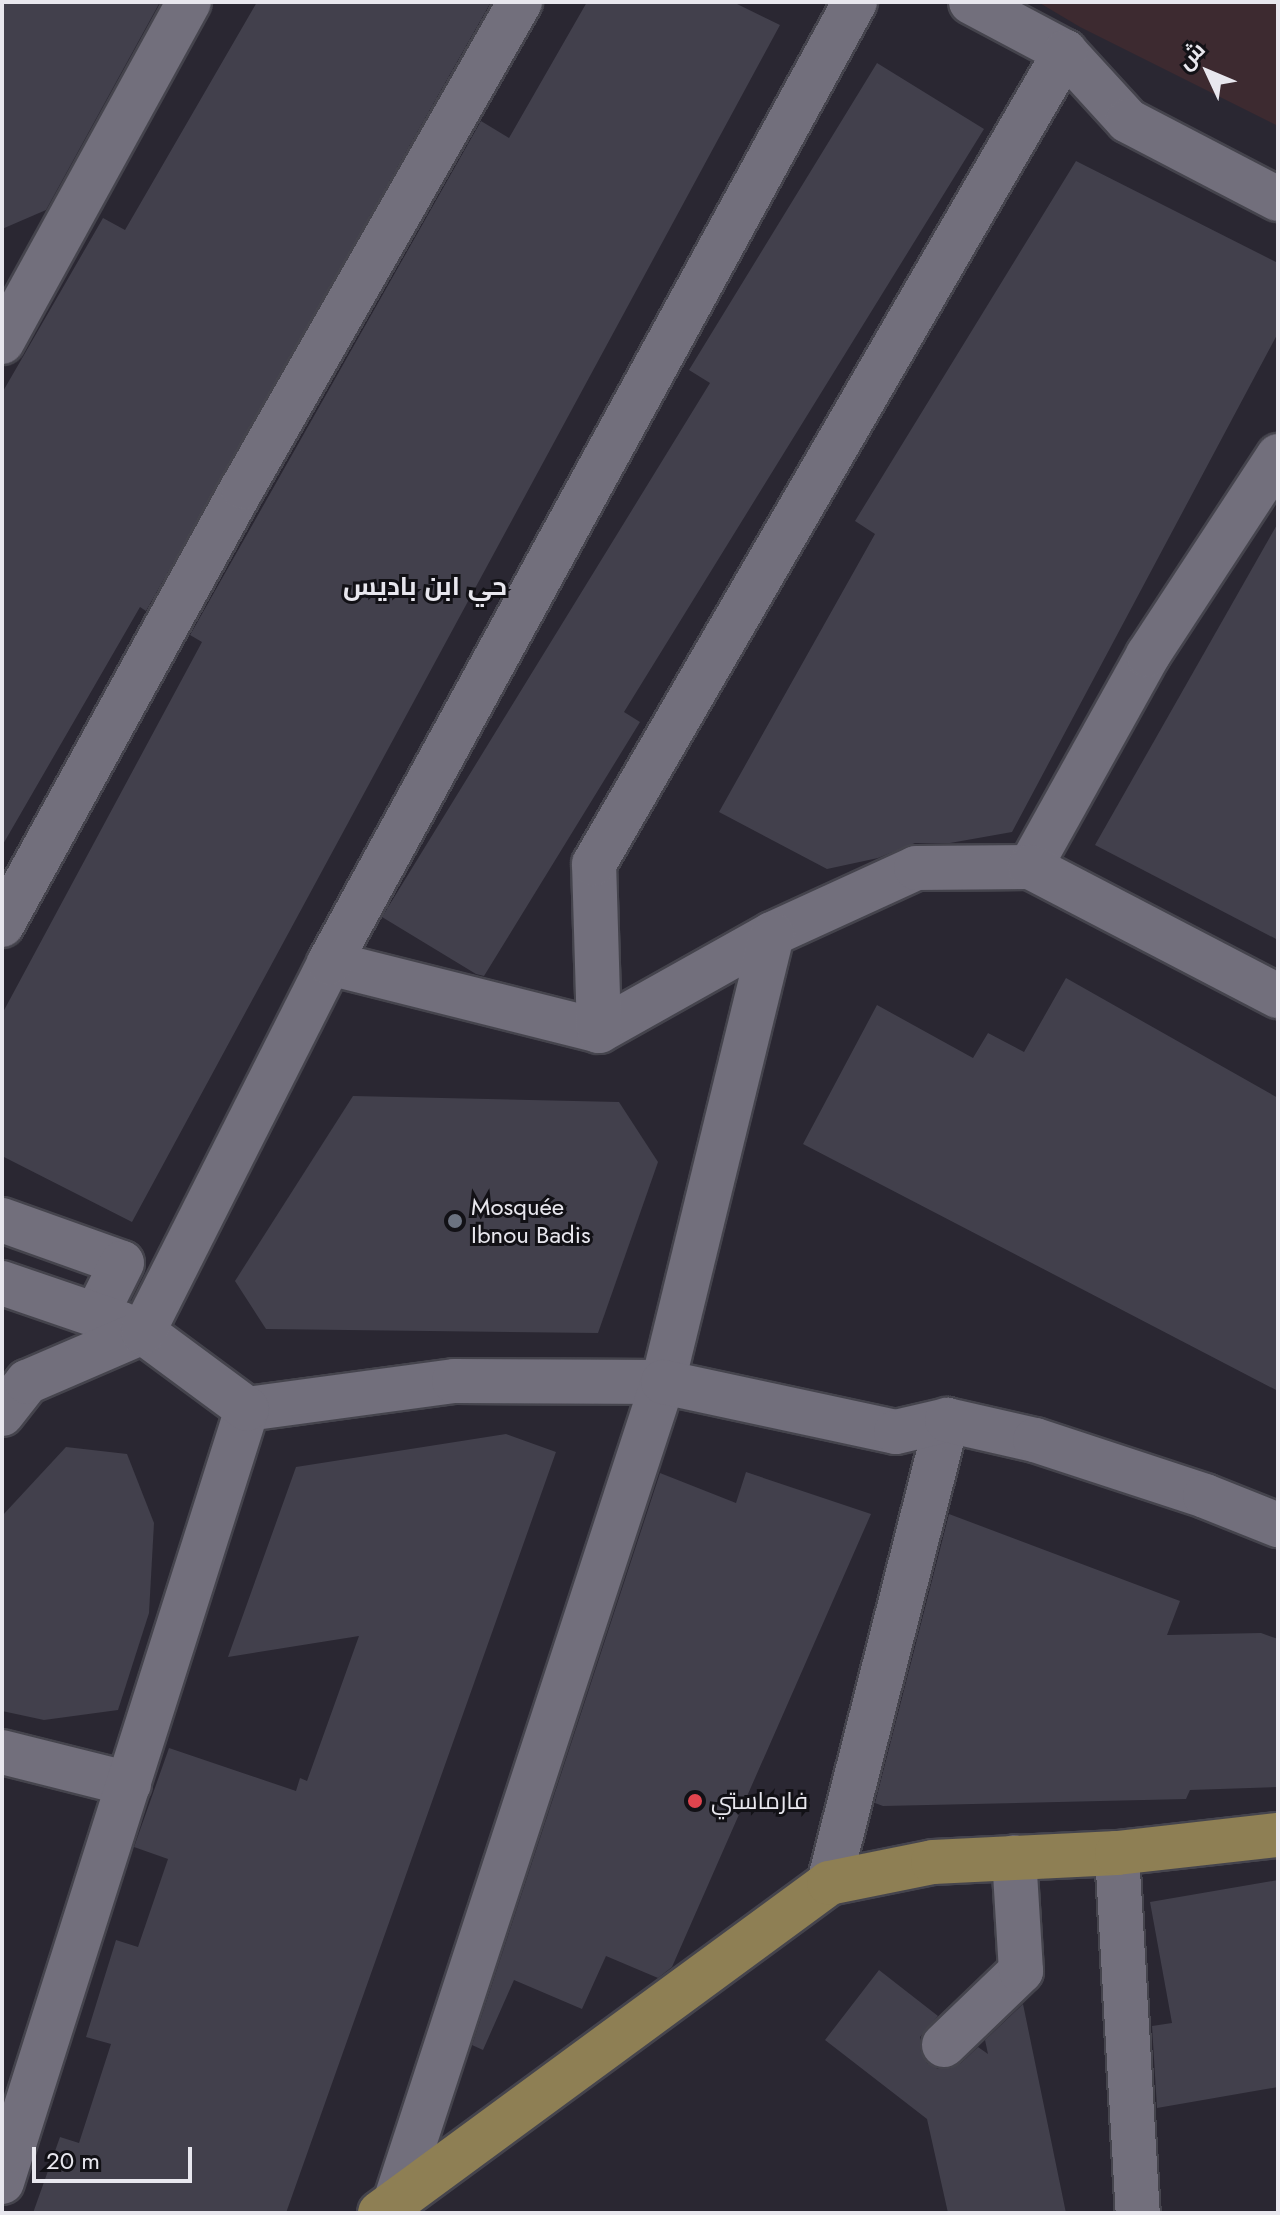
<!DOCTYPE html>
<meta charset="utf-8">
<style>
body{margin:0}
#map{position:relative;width:1280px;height:2215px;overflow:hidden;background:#2a2732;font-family:Jost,Cairo,sans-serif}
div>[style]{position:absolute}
.education>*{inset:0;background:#3d2a30}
.building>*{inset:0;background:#42404c}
.roads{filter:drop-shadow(2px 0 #45444d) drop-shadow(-2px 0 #45444d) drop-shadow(0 2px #45444d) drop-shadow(0 -2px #45444d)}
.minor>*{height:44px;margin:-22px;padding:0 22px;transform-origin:22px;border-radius:22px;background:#726f7c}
.primary>*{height:44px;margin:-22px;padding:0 22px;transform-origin:22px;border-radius:22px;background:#8e7f54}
.dots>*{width:22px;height:22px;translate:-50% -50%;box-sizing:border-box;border:4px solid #121116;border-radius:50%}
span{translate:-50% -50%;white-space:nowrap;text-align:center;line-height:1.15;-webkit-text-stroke:6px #121116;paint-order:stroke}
.poi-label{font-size:24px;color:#e8e7ee}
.left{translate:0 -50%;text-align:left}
.neighbourhood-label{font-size:26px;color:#e8e7ee;font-weight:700}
.frame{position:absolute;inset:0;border:4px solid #e8e7ee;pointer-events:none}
.north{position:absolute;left:1168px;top:32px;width:80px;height:80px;-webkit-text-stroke:6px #121116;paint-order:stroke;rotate:314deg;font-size:22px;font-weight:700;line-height:32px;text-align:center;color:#e8e7ee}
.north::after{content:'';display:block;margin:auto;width:28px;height:36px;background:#e8e7ee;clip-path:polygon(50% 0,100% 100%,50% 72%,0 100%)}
.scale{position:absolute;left:32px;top:2147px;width:160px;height:36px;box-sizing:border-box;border:4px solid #e8e7ee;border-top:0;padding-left:10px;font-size:24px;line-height:28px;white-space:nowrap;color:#e8e7ee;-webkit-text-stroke:6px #121116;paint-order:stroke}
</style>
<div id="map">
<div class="education">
<div style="clip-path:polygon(1038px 2px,1278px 2px,1278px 126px,1080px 27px)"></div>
</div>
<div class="building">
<div style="clip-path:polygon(2px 2px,160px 2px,46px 210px,2px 229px)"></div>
<div style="clip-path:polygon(257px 2px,491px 2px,146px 611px,140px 607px,2px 846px,2px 393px,103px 218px,125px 230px)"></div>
<div style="clip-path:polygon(587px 2px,733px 2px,780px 25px,132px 1222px,2px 1156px,2px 1014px,202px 642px,190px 635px,481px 121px,509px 138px)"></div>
<div style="clip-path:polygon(877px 63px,984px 129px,624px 712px,640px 722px,484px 976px,476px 974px,382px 917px,710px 383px,689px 370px)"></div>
<div style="clip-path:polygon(1076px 161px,1278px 263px,1278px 333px,1012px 832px,950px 843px,915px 843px,878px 858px,827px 869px,719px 812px,875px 534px,855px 521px)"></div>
<div style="clip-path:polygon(1278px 523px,1278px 940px,1095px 845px)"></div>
<div style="clip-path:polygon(1066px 978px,1278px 1098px,1278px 1391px,803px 1144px,877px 1005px,973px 1058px,988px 1033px,1024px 1052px)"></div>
<div style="clip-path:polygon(353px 1096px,619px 1102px,658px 1162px,598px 1333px,266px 1329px,235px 1281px)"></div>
<div style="clip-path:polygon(506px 1434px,556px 1452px,286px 2213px,33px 2213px,60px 2137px,79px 2143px,111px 2044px,86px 2037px,116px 1940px,138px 1947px,168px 1859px,134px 1847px,169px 1748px,296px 1791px,300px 1778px,307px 1781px,359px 1636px,228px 1657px,296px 1467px)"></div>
<div style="clip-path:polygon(66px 1447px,127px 1454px,154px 1523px,149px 1613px,118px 1710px,44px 1720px,2px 1711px,2px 1516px)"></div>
<div style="clip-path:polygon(746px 1472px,871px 1514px,672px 1967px,658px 1978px,606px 1956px,582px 2009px,514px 1980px,483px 2050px,472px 2045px,660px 1473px,736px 1503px)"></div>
<div style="clip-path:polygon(949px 1514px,1180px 1601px,1167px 1635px,1261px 1633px,1278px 1639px,1278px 1787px,1190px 1790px,1186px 1799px,883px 1806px,875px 1803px)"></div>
<div style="clip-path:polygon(1278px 1880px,1278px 2087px,1157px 2108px,1152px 2026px,1172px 2023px,1150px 1902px)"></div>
<div style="clip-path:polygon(879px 1970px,938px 2016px,920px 2037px,920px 2050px,927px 2063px,938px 2069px,949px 2069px,961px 2063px,978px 2047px,988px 2054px,985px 2040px,1023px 2004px,1066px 2213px,948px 2213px,927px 2119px,825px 2040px)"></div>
</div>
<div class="roads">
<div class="minor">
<div style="left:971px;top:2px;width:106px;rotate:28deg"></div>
<div style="left:1065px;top:52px;width:93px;rotate:47.6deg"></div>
<div style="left:1128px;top:121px;width:169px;rotate:27.5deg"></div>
<div style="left:2px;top:342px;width:388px;rotate:-61.2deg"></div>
<div style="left:1030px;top:867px;width:243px;rotate:-60.9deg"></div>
<div style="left:1148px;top:655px;width:238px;rotate:-56.8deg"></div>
<div style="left:2px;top:925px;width:500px;rotate:-61.2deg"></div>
<div style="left:243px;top:487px;width:559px;rotate:-60.27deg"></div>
<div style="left:329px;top:963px;width:278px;rotate:14.1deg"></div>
<div style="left:599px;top:1031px;width:198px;rotate:-29.3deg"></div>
<div style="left:772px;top:934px;width:158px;rotate:-24.6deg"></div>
<div style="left:916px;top:868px;width:114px;rotate:-0.5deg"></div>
<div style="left:1030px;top:867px;width:280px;rotate:27.5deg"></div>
<div style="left:599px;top:1031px;width:167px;rotate:-91.7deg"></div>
<div style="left:594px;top:864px;width:939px;rotate:-59.88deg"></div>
<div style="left:2px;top:1220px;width:127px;rotate:19.7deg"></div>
<div style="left:122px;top:1263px;width:58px;rotate:116.6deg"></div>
<div style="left:2px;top:1283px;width:127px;rotate:18.9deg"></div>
<div style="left:247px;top:1409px;width:209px;rotate:-7.7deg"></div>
<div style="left:454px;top:1381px;width:209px;rotate:0.3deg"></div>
<div style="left:663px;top:1382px;width:461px;rotate:-76.3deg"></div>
<div style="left:2px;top:1414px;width:41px;rotate:-52deg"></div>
<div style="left:27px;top:1382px;width:126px;rotate:-23.3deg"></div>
<div style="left:2px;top:1752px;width:131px;rotate:14.1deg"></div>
<div style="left:1117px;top:1853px;width:361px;rotate:86.7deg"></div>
<div style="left:829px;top:1883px;width:478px;rotate:-75.7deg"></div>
<div style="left:944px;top:2045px;width:107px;rotate:-43.9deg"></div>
<div style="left:1021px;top:1971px;width:114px;rotate:-93.5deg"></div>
<div style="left:2px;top:2182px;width:811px;rotate:-72.41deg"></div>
<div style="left:247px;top:1409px;width:129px;rotate:-143.5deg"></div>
<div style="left:143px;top:1332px;width:413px;rotate:-63.2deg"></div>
<div style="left:329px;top:963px;width:1096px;rotate:-61.31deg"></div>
<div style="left:395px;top:2202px;width:863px;rotate:-71.9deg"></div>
<div style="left:663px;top:1382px;width:238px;rotate:12.1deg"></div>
<div style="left:896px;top:1432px;width:52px;rotate:-13.2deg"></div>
<div style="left:947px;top:1420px;width:90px;rotate:12.8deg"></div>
<div style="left:1035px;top:1440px;width:179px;rotate:18.2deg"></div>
<div style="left:1205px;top:1496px;width:79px;rotate:21.7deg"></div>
</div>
<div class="primary">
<div style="left:380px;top:2213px;width:557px;rotate:-36.31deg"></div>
<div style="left:829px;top:1883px;width:106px;rotate:-11.4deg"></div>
<div style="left:933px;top:1862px;width:184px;rotate:-2.8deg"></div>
<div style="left:1117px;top:1853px;width:162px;rotate:-6.4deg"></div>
</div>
</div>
<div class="dots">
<div style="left:455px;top:1221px;background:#6b7280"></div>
<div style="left:695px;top:1801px;background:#e0444e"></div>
</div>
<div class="poi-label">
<span class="left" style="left:471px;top:1221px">Mosquée<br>Ibnou Badis</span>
<span class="left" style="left:711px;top:1801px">فارماستي</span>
</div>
<div class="neighbourhood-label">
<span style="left:425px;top:587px">حي ابن باديس</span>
</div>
<div class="frame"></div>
<div class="north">ش</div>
<div class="scale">20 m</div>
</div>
